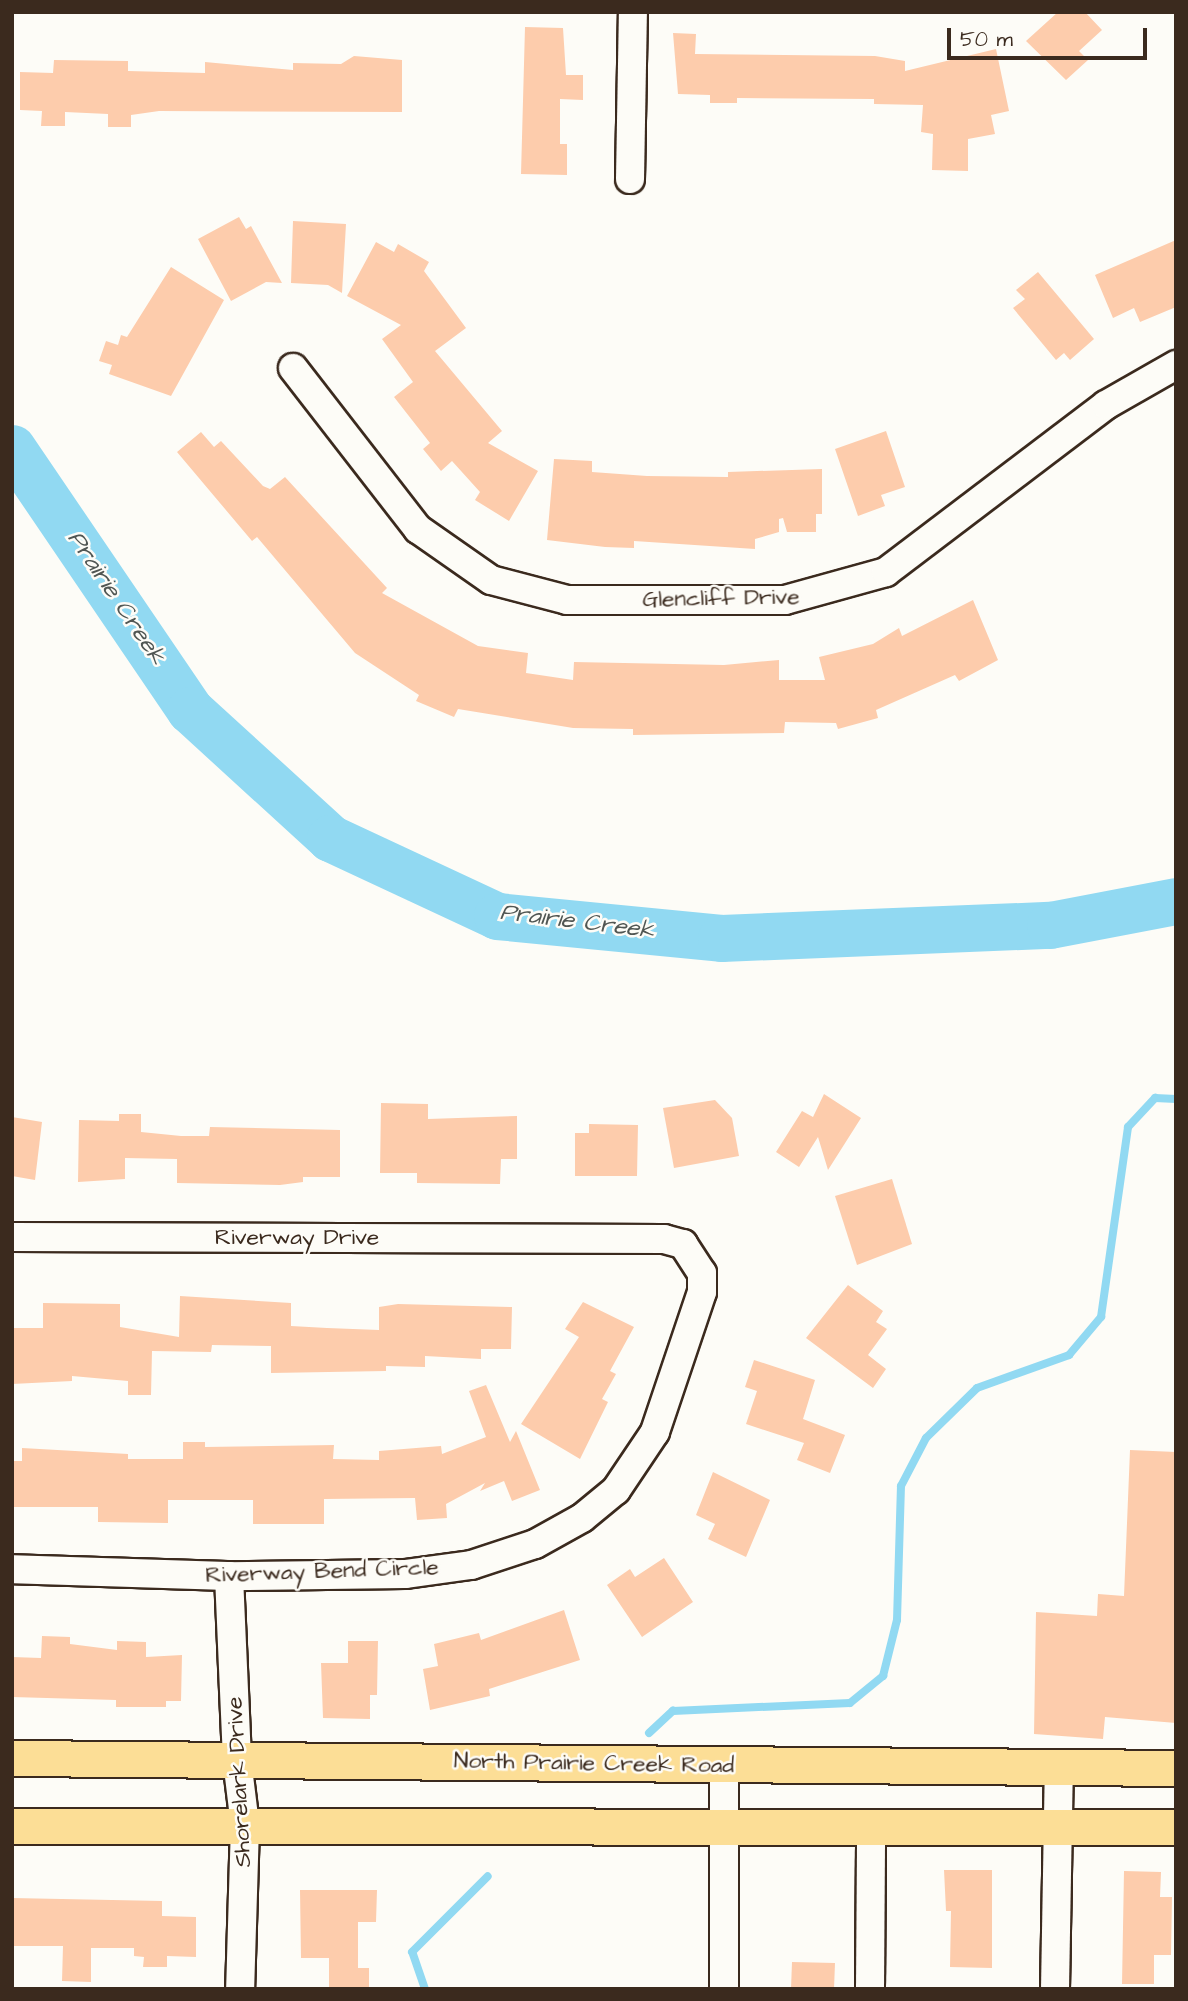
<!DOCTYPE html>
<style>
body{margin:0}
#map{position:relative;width:1188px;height:2001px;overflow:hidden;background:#fdfcf7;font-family:"Architects Daughter",sans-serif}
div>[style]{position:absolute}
.stream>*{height:8px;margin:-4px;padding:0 4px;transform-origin:4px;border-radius:4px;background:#91d9f2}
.river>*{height:47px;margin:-23.5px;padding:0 23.5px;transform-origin:23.5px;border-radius:23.5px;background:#91d9f2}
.building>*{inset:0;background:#fdccac}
.roads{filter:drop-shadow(2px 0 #3b2a1e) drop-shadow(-2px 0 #3b2a1e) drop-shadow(0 2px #3b2a1e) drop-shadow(0 -2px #3b2a1e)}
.minor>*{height:28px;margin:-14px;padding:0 14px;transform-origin:14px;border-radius:14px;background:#fdfcf7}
.major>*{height:35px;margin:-17.5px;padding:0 17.5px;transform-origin:17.5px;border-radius:17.5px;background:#fcde96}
span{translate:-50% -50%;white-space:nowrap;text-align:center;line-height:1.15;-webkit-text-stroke:5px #fdfcf7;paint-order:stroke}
.street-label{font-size:23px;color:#3b2a1e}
.water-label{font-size:24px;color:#505653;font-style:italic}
.frame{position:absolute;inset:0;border:14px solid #3b2a1e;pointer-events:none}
.scale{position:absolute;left:947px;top:28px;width:200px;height:32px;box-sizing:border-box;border:4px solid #3b2a1e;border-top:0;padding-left:9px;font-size:21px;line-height:24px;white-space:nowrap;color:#3b2a1e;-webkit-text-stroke:5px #fdfcf7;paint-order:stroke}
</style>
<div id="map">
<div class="stream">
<div style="left:649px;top:1733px;width:33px;rotate:-43deg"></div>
<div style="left:673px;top:1711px;width:177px;rotate:-2.6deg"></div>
<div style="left:850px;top:1703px;width:43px;rotate:-39.3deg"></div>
<div style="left:883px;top:1676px;width:58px;rotate:-76deg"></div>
<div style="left:897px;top:1620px;width:134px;rotate:-88.3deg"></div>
<div style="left:901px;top:1486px;width:54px;rotate:-62.5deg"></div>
<div style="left:926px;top:1438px;width:71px;rotate:-44.4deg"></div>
<div style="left:977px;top:1388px;width:98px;rotate:-19.7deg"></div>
<div style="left:1069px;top:1355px;width:50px;rotate:-49.9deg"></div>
<div style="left:1101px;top:1317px;width:192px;rotate:-81.9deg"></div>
<div style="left:1128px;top:1127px;width:40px;rotate:-47deg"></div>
<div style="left:1155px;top:1098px;width:21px;rotate:3deg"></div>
<div style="left:425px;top:1989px;width:39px;rotate:-109deg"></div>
<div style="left:412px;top:1952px;width:107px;rotate:-45deg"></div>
</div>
<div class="river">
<div style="left:12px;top:448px;width:317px;rotate:55.8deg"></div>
<div style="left:190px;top:710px;width:190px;rotate:42.4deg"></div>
<div style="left:330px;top:838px;width:184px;rotate:25deg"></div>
<div style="left:497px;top:916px;width:225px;rotate:5.6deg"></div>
<div style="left:721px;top:938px;width:329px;rotate:-2.3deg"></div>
<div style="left:1050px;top:925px;width:128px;rotate:-10.8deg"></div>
</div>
<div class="building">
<div style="clip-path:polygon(1058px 12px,1085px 12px,1102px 30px,1079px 51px,1088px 60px,1066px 80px,1026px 41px)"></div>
<div style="clip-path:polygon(525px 27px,563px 28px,566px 75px,583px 75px,583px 100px,560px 99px,560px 144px,567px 144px,567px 175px,521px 174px)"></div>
<div style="clip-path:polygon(673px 33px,696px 34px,695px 54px,875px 56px,905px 61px,905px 71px,996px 49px,1009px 111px,991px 115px,995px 134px,968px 139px,968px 171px,932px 170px,933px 134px,921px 132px,923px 105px,874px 104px,874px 99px,737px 98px,737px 103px,710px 103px,710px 95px,678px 94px)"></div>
<div style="clip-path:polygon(354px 56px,402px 60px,402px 112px,159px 111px,131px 115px,131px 127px,108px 127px,108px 114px,65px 112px,65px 126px,41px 126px,42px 111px,20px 110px,20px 72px,53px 73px,54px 60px,128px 61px,128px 71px,205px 73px,205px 62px,293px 70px,293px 63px,341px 64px)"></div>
<div style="clip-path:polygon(239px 217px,246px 229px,251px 226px,282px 283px,266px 282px,231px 301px,198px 239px)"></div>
<div style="clip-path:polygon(293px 221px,346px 224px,342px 293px,328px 285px,291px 283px)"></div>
<div style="clip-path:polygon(1176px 240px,1176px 307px,1140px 322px,1134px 308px,1113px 318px,1095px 275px)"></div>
<div style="clip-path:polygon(376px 242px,394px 252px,398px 244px,429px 262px,424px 271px,466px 328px,435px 351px,502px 431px,488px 443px,538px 471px,509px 521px,475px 500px,480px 492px,452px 461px,441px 471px,423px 449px,430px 443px,394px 397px,413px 382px,382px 339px,401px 325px,347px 296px)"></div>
<div style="clip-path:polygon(171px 267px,224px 300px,171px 396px,109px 374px,112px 365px,99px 361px,106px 341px,118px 345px,121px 335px,127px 337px)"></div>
<div style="clip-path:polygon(1038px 272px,1094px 339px,1070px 360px,1064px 353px,1056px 360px,1013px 308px,1025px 299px,1016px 290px)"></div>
<div style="clip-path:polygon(886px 431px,905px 487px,881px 495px,885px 506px,858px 516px,835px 449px)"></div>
<div style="clip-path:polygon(201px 432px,214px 447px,221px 441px,263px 486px,270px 489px,285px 477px,387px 588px,382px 593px,478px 646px,528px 653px,526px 673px,573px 680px,574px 662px,724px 665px,779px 660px,779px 680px,825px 680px,819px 657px,873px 644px,899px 628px,902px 636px,973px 600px,998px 660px,959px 681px,955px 675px,876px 710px,878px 718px,838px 729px,836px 723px,785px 722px,784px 733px,633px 735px,633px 729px,573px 728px,458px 709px,454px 717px,416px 701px,419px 695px,355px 653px,257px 537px,252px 541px,177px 452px)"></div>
<div style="clip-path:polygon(554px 459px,592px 461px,592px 472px,647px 476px,728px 477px,728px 472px,822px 469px,822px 514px,816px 514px,816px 532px,787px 532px,783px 518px,779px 519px,779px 532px,755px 539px,755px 549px,634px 541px,634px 548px,605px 547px,547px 540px)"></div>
<div style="clip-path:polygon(824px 1094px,861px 1118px,828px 1170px,818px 1137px,799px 1167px,776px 1152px,802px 1111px,813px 1117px)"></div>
<div style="clip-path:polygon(715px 1100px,732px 1118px,739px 1156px,674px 1168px,663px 1108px)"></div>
<div style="clip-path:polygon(381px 1103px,428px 1104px,428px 1119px,517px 1116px,517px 1159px,501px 1159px,500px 1184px,417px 1183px,417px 1173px,380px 1173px)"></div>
<div style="clip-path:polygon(119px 1114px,141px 1114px,141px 1132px,181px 1136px,209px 1136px,210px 1127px,340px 1130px,340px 1177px,303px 1177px,303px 1182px,280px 1185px,177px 1183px,177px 1159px,125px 1158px,125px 1179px,78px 1182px,79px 1120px,119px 1121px)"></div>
<div style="clip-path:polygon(12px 1117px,42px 1122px,35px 1180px,12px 1176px)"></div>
<div style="clip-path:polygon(589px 1124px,638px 1125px,637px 1176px,575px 1176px,575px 1133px,589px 1133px)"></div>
<div style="clip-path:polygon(892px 1179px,912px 1244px,857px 1265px,835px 1196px)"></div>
<div style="clip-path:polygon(848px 1285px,883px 1311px,876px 1322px,887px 1329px,868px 1355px,886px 1369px,873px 1388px,806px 1338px)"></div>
<div style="clip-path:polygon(180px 1296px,291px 1303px,291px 1326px,327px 1328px,379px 1330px,379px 1307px,398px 1304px,512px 1307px,511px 1349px,481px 1349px,481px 1359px,425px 1356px,425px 1367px,386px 1366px,386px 1371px,271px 1373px,271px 1346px,212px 1345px,211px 1352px,152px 1351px,151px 1395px,128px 1395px,128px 1381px,72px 1376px,72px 1381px,12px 1384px,12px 1328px,43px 1328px,43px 1303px,120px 1304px,120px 1327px,179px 1337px)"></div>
<div style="clip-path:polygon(583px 1302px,634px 1327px,610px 1371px,616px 1374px,602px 1399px,608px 1402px,580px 1459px,521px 1424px,579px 1337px,565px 1329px)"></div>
<div style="clip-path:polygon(754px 1360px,815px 1380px,803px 1419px,845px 1435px,830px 1473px,797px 1460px,804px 1443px,746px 1424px,757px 1391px,745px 1387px)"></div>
<div style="clip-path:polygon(486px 1385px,510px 1442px,516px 1431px,540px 1490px,512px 1501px,504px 1481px,480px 1491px,485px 1483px,446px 1504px,447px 1518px,417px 1520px,415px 1498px,324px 1499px,324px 1524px,253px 1524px,253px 1500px,168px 1500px,168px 1523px,98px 1522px,98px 1507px,12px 1507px,12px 1461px,22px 1461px,22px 1448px,128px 1454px,128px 1459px,183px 1459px,183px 1442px,205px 1442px,205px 1447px,334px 1445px,333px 1459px,379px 1460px,379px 1451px,441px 1446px,442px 1454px,486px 1437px,469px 1391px)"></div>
<div style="clip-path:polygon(1130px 1450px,1176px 1452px,1176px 1723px,1105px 1717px,1103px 1739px,1034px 1734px,1036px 1612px,1097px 1616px,1098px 1594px,1124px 1596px)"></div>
<div style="clip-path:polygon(713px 1472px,770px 1500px,746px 1557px,708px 1539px,715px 1524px,696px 1515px)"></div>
<div style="clip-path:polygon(664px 1558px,693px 1602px,642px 1637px,607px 1585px,630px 1569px,635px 1577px)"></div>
<div style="clip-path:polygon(564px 1610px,580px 1660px,489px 1689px,490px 1696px,430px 1710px,423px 1669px,438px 1666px,434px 1644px,479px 1633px,481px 1640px)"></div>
<div style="clip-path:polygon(42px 1636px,70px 1637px,70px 1644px,117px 1650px,117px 1641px,146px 1642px,146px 1657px,182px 1655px,181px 1701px,166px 1701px,166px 1707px,116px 1707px,116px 1700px,12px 1697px,12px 1657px,41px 1658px)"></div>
<div style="clip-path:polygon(348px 1641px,378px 1641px,377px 1695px,370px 1695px,370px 1719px,323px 1718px,321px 1663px,348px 1663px)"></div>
<div style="clip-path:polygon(944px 1870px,992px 1870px,992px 1968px,950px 1967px,951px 1911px,946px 1911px)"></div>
<div style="clip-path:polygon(1124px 1871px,1161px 1872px,1160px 1897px,1172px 1897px,1171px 1955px,1154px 1955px,1154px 1984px,1122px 1984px)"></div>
<div style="clip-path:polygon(300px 1890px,377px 1890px,376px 1922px,358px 1922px,358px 1968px,369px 1968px,369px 1989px,329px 1989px,329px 1958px,301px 1958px)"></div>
<div style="clip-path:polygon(12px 1898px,162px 1901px,162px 1916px,196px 1917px,196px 1957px,167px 1956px,167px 1967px,143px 1967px,144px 1957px,134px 1956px,134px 1948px,91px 1948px,91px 1982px,62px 1981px,63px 1946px,12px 1946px)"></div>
<div style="clip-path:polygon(792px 1962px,835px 1963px,834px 1989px,791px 1989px)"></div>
</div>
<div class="roads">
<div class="minor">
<div style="left:630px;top:179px;width:167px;rotate:-89deg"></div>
<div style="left:293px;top:368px;width:204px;rotate:52.2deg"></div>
<div style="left:418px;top:529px;width:89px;rotate:34.9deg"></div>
<div style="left:491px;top:580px;width:79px;rotate:14.7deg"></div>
<div style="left:567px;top:600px;width:218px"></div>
<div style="left:785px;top:600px;width:105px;rotate:-15.5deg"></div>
<div style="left:886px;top:572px;width:276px;rotate:-37.2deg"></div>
<div style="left:1106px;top:405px;width:81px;rotate:-29.7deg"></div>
<div style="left:12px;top:1237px;width:652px;rotate:0.18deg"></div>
<div style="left:664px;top:1239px;width:20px;rotate:15deg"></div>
<div style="left:683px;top:1244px;width:35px;rotate:57deg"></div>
<div style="left:702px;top:1273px;width:19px;rotate:90deg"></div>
<div style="left:702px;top:1292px;width:148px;rotate:108.6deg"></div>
<div style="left:655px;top:1432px;width:70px;rotate:123.9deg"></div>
<div style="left:616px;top:1490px;width:44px;rotate:140.5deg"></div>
<div style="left:582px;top:1518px;width:54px;rotate:151deg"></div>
<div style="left:535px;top:1544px;width:67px;rotate:161.8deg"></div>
<div style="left:471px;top:1565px;width:67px;rotate:172.2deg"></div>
<div style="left:405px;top:1574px;width:176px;rotate:179.3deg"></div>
<div style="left:229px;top:1576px;width:217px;rotate:-178.2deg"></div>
<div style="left:229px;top:1576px;width:184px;rotate:87.5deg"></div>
<div style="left:237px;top:1760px;width:65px;rotate:83deg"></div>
<div style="left:245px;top:1825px;width:164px;rotate:91.7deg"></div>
<div style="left:724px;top:1766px;width:223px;rotate:90deg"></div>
<div style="left:870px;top:1989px;width:163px;rotate:-89.6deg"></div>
<div style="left:1055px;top:1989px;width:222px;rotate:-89deg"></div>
</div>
<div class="major">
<div style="left:12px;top:1758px;width:1164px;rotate:0.49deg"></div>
<div style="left:12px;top:1826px;width:1164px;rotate:0.05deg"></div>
</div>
</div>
<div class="street-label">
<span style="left:721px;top:598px;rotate:-1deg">Glencliff Drive</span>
<span style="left:297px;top:1237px">Riverway Drive</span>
<span style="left:322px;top:1571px;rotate:-2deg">Riverway Bend Circle</span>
<span style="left:594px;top:1763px;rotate:1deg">North Prairie Creek Road</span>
<span style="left:239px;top:1782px;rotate:-93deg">Shorelark Drive</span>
</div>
<div class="water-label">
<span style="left:116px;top:598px;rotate:56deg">Prairie Creek</span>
<span style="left:577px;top:922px;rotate:7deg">Prairie Creek</span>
</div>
<div class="frame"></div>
<div class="scale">50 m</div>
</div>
